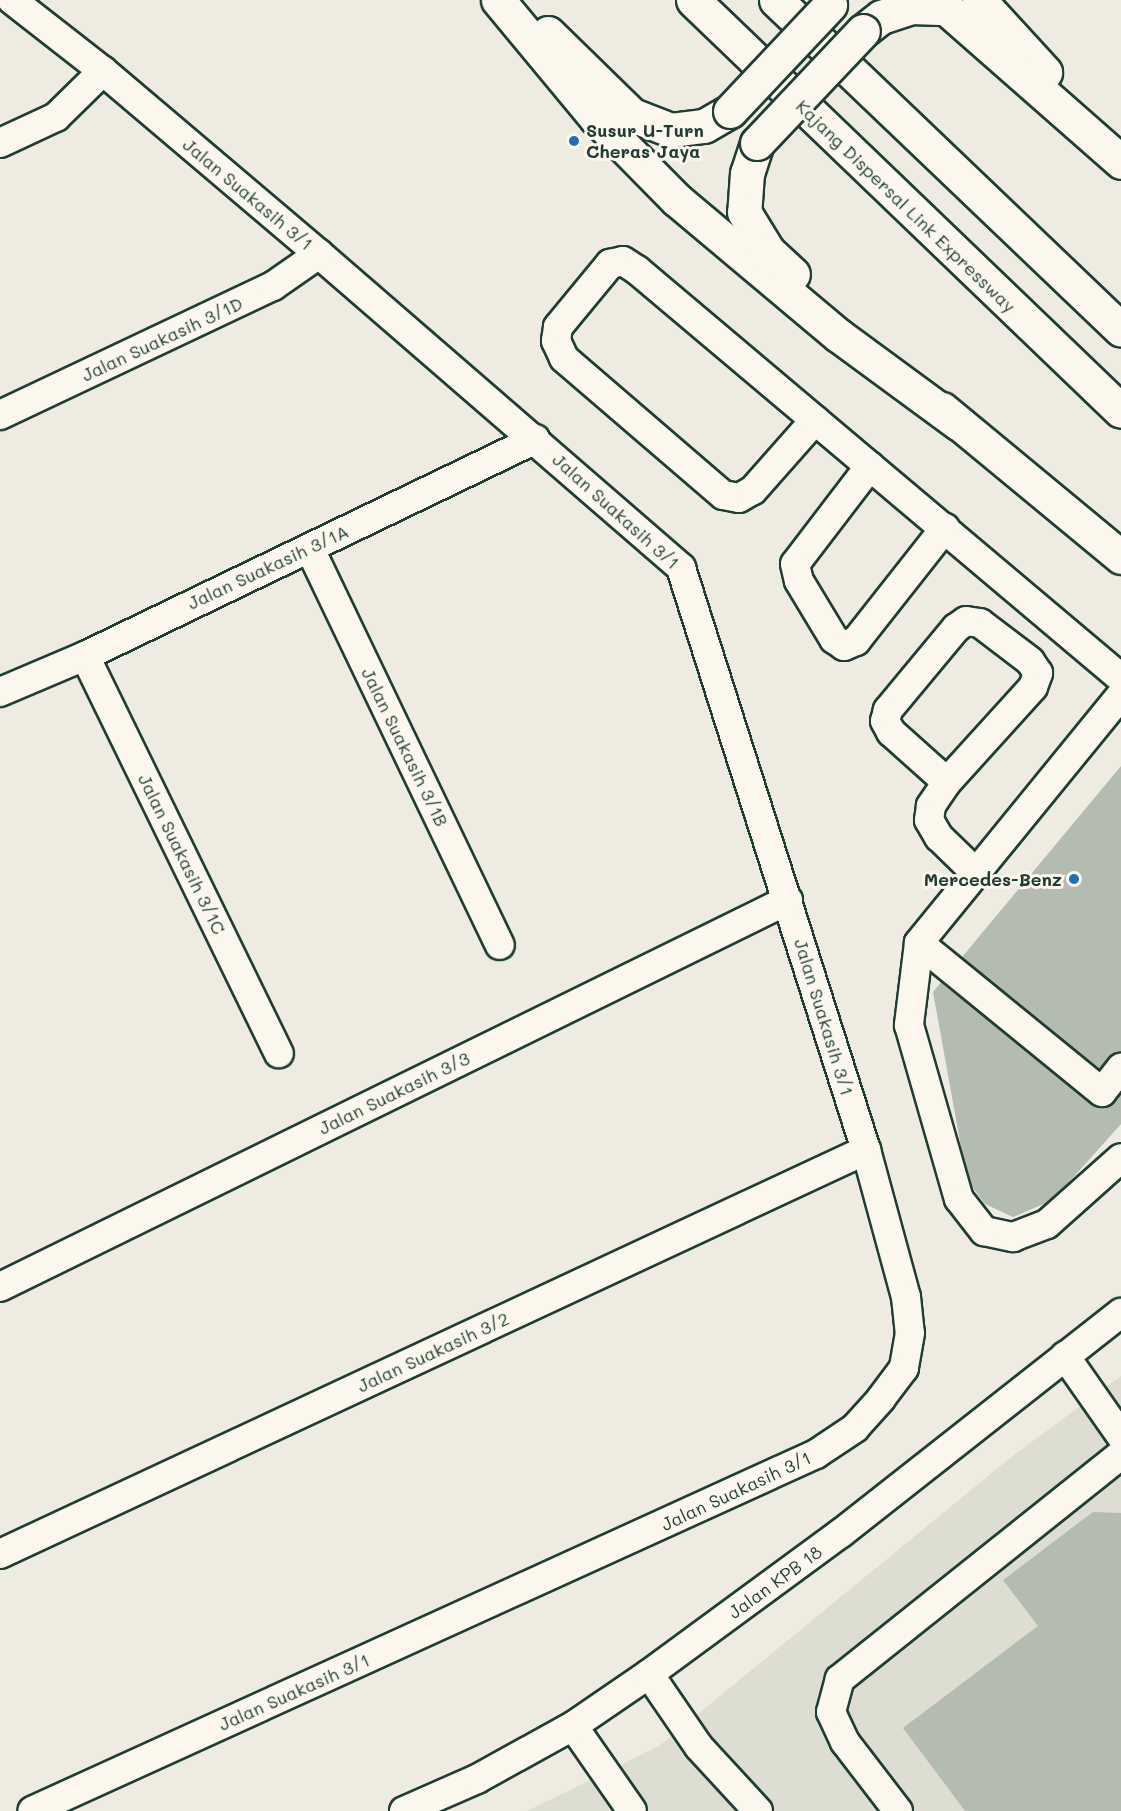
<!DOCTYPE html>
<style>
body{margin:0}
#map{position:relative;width:1121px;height:1811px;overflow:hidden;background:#eeece1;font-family:Mali,sans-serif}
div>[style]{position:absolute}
.built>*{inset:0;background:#ddddd2}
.building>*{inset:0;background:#b4bbb0}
.roads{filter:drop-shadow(2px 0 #1f3d34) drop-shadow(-2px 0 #1f3d34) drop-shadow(0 2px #1f3d34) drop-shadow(0 -2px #1f3d34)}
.minor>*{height:28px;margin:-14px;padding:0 14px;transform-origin:14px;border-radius:14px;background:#fbf7ec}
.highway>*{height:33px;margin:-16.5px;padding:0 16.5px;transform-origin:16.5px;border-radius:16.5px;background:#fbf7ec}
.bridges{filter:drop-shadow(2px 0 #1f3d34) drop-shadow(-2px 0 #1f3d34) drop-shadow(0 2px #1f3d34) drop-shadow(0 -2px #1f3d34)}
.highway-bridge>*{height:33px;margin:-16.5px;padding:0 16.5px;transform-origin:16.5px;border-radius:16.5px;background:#fbf7ec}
.dots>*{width:16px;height:16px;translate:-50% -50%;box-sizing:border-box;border:3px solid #fbf7ec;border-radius:50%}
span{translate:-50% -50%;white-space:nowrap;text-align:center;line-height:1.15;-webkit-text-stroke:6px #fbf7ec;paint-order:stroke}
.poi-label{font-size:18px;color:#1f3d34;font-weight:700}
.left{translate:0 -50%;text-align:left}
.right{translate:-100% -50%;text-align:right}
.street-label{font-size:18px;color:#1f3d34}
</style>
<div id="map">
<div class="built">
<div style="clip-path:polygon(1121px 1376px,1121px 1811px,527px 1811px,659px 1746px,1010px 1458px)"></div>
</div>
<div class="building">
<div style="clip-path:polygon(1121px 766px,1121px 1124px,1053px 1200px,1013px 1217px,985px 1204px,967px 1180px,933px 992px)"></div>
<div style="clip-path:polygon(1093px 1512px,1121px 1513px,1121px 1811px,965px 1811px,903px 1728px,1038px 1626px,1003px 1580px)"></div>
</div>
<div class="roads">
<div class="minor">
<div style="left:12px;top:0;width:115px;rotate:38deg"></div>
<div style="left:103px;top:71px;width:283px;rotate:40.3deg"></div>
<div style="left:319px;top:254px;width:479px;rotate:40.9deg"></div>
<div style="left:681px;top:568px;width:611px;rotate:72.37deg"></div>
<div style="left:866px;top:1150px;width:152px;rotate:74.8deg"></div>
<div style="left:906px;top:1297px;width:36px;rotate:84deg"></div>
<div style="left:910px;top:1333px;width:36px;rotate:100deg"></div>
<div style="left:904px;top:1368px;width:39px;rotate:127deg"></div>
<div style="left:881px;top:1399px;width:39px;rotate:132deg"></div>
<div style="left:855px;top:1428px;width:47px;rotate:146.3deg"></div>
<div style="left:816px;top:1454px;width:861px;rotate:155.52deg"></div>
<div style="left:0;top:143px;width:62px;rotate:-24.9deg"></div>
<div style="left:56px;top:117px;width:66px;rotate:-44.4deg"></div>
<div style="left:0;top:415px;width:302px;rotate:-25.3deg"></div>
<div style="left:273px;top:286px;width:56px;rotate:-34.8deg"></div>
<div style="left:815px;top:420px;width:94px;rotate:131.5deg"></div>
<div style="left:753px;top:490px;width:16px;rotate:150deg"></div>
<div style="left:739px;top:498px;width:16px;rotate:-169deg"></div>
<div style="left:723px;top:495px;width:210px;rotate:-139.3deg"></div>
<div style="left:564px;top:358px;width:19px;rotate:-115deg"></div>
<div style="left:556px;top:341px;width:14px;rotate:-82deg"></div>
<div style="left:558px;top:327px;width:82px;rotate:-50.5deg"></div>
<div style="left:610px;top:264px;width:13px;rotate:-13deg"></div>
<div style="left:623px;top:261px;width:17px;rotate:33deg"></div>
<div style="left:637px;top:270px;width:633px;rotate:40.13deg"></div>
<div style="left:870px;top:466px;width:123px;rotate:127.4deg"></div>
<div style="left:795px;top:564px;width:17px;rotate:77deg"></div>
<div style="left:799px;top:581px;width:68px;rotate:58.9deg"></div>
<div style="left:834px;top:639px;width:12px;rotate:35deg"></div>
<div style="left:844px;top:646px;width:13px;rotate:-23deg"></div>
<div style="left:856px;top:641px;width:144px;rotate:-51.8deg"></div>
<div style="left:310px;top:549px;width:439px;rotate:64.4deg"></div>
<div style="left:85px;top:656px;width:442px;rotate:64deg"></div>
<div style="left:0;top:692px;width:92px;rotate:-23deg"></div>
<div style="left:85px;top:656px;width:500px;rotate:-25.7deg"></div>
<div style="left:1121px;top:695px;width:320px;rotate:129.2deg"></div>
<div style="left:919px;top:943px;width:83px;rotate:97deg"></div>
<div style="left:909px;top:1025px;width:181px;rotate:74deg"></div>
<div style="left:959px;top:1199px;width:41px;rotate:52deg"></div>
<div style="left:984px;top:1231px;width:30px;rotate:12deg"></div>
<div style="left:1013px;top:1237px;width:36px;rotate:-21deg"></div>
<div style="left:1047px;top:1224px;width:99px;rotate:-41.7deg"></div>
<div style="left:947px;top:782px;width:128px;rotate:-47.8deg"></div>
<div style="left:1033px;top:687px;width:15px;rotate:-70deg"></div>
<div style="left:1038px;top:673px;width:14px;rotate:-124deg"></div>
<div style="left:1030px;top:661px;width:63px;rotate:-142.8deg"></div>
<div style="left:980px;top:623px;width:14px;rotate:-172deg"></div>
<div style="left:966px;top:621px;width:12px;rotate:145deg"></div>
<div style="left:956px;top:628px;width:107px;rotate:129.7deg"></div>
<div style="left:888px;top:710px;width:11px;rotate:105deg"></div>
<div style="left:885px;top:721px;width:13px;rotate:61deg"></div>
<div style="left:891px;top:732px;width:75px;rotate:41.8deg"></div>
<div style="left:947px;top:782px;width:29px;rotate:124deg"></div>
<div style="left:931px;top:806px;width:14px;rotate:98deg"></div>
<div style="left:929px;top:820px;width:20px;rotate:60deg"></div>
<div style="left:939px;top:837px;width:50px;rotate:44.2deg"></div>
<div style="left:919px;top:943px;width:236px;rotate:39.2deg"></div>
<div style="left:1102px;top:1092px;width:31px;rotate:-52deg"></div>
<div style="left:0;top:1287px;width:878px;rotate:-26.16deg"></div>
<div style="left:1065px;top:1356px;width:98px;rotate:55deg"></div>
<div style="left:0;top:1554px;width:956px;rotate:-25.01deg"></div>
<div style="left:649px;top:1674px;width:88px;rotate:55.6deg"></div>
<div style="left:699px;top:1747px;width:87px;rotate:47.3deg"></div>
<div style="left:573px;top:1726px;width:103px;rotate:55.2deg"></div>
<div style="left:404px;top:1811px;width:80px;rotate:-23.7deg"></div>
<div style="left:477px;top:1779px;width:110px;rotate:-28.9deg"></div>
<div style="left:573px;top:1726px;width:92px;rotate:-34.4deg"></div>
<div style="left:649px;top:1674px;width:238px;rotate:-36.3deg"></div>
<div style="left:841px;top:1533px;width:356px;rotate:-38.2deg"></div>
<div style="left:898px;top:1811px;width:87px;rotate:-127.5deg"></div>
<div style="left:845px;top:1742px;width:33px;rotate:-115deg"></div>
<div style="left:831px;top:1712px;width:34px;rotate:-75deg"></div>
<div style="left:840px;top:1679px;width:359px;rotate:-38.6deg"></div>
</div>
<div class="highway">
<div style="left:498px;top:0;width:153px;rotate:50.3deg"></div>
<div style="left:596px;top:118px;width:115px;rotate:45.4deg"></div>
<div style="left:677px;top:200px;width:210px;rotate:40deg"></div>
<div style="left:838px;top:335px;width:149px;rotate:36.3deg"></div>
<div style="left:693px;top:0;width:593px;rotate:43.84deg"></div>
<div style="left:776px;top:0;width:477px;rotate:43.7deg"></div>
<div style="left:979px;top:0;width:98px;rotate:47.5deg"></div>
<div style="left:863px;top:31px;width:23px;rotate:-38deg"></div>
<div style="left:881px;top:17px;width:32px;rotate:-18deg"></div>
<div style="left:911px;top:7px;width:35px;rotate:2deg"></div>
<div style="left:946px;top:8px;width:233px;rotate:41.3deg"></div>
<div style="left:548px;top:33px;width:117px;rotate:44.3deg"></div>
<div style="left:632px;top:115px;width:42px;rotate:21deg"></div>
<div style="left:671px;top:130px;width:33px;rotate:-7deg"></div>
<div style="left:704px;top:126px;width:30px;rotate:-30deg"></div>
<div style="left:757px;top:143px;width:32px;rotate:108deg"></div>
<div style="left:747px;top:173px;width:39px;rotate:94deg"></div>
<div style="left:744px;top:212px;width:46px;rotate:58.4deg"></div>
<div style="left:768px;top:251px;width:34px;rotate:43deg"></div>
<div style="left:942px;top:409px;width:232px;rotate:39.6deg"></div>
</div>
</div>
<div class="bridges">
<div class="highway-bridge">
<div style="left:730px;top:111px;width:146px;rotate:-46.7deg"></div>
<div style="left:757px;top:143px;width:154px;rotate:-46.6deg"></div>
</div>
</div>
<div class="dots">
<div style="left:574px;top:141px;background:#1f6fb2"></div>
<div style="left:1074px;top:879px;background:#1f6fb2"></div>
</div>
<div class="poi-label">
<span class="left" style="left:586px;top:141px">Susur U-Turn<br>Cheras Jaya</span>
<span class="right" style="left:1062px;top:879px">Mercedes-Benz</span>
</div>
<div class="street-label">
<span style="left:248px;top:194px;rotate:40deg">Jalan Suakasih 3/1</span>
<span style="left:906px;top:206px;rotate:44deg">Kajang Dispersal Link Expressway</span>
<span style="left:162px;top:339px;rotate:-25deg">Jalan Suakasih 3/1D</span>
<span style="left:616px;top:511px;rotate:42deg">Jalan Suakasih 3/1</span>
<span style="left:268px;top:567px;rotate:-25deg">Jalan Suakasih 3/1A</span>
<span style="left:405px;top:747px;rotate:64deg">Jalan Suakasih 3/1B</span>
<span style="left:182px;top:854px;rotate:64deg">Jalan Suakasih 3/1C</span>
<span style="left:824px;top:1017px;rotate:73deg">Jalan Suakasih 3/1</span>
<span style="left:394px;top:1093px;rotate:-26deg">Jalan Suakasih 3/3</span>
<span style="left:433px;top:1352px;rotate:-25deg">Jalan Suakasih 3/2</span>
<span style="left:736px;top:1491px;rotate:-25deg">Jalan Suakasih 3/1</span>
<span style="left:775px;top:1582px;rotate:-36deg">Jalan KPB 18</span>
<span style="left:294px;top:1692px;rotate:-24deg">Jalan Suakasih 3/1</span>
</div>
</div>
